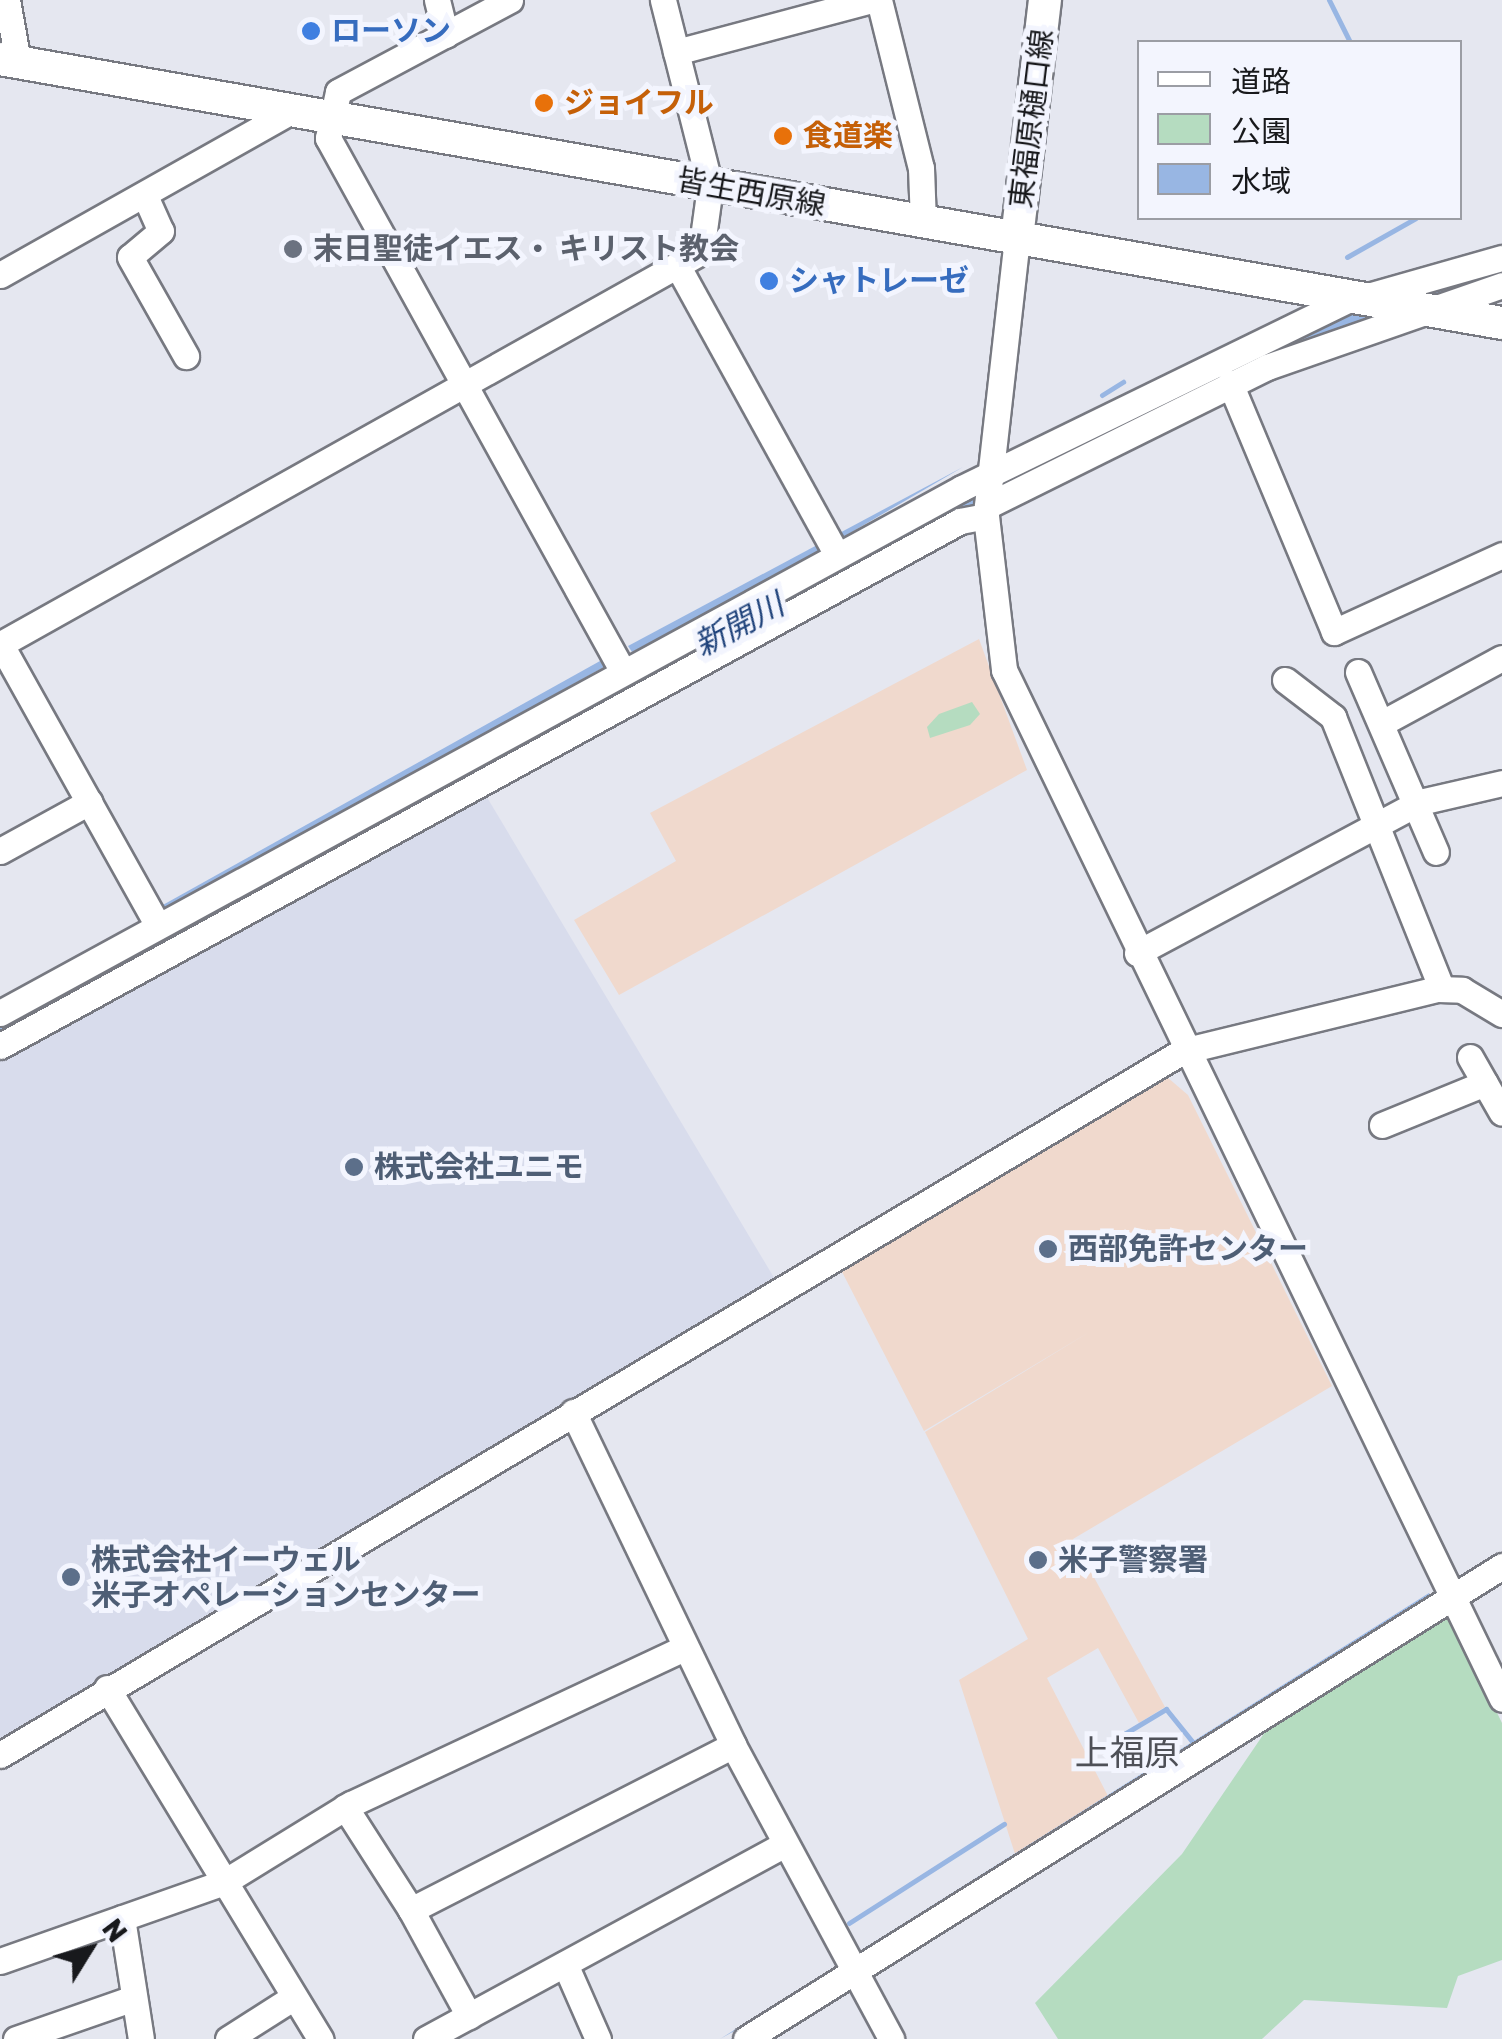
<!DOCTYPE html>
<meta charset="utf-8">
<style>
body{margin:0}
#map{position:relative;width:1502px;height:2039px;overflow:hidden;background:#e5e7f0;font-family:Rubik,"Noto Sans JP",sans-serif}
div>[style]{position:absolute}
.commercial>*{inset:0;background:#f0d9cd}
.built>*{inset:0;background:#d8dcec}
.green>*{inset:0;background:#b5dcc0}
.water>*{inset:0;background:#98b6e3}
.stream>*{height:5px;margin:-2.5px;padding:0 2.5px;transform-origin:2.5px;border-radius:2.5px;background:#98b6e3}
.roads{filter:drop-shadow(2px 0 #777981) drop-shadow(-2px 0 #777981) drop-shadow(0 2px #777981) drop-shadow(0 -2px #777981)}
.minor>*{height:25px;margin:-12.5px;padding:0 12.5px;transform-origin:12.5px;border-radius:12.5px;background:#fff}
.major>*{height:32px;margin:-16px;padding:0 16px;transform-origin:16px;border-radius:16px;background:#fff}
.dots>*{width:28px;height:28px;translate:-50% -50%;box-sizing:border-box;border:5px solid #f3f5fe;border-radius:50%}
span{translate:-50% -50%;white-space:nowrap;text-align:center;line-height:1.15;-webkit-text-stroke:10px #f3f5fe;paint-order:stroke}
.shop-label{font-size:30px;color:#366cbe;font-weight:700}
.left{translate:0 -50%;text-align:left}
.food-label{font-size:30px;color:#c56008;font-weight:700}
.street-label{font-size:30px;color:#18191c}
.worship-label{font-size:30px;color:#5b616d;font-weight:700}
.service-label{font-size:30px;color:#4e5e75;font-weight:700}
.water-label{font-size:32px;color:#20437b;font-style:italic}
.quarter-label{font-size:35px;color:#4e5057}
.legend{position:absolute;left:1137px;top:40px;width:325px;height:180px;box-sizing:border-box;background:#f3f5fe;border:2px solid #9b9da4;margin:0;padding:12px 18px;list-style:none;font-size:30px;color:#18191c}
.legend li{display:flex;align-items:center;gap:20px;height:50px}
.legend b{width:50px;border:2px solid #9b9da4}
.north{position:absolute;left:40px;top:1899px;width:100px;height:100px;-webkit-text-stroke:8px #f3f5fe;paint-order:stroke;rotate:53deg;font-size:28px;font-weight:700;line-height:40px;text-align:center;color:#18191c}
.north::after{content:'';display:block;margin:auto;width:35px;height:45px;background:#18191c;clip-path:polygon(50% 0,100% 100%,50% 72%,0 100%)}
</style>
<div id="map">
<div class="commercial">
<div style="clip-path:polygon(979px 639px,1027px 770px,619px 995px,574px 920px,676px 861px,650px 813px)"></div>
<div style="clip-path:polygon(1167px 1077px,1188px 1095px,1332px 1386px,1073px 1539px,1165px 1707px,1139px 1723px,1098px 1648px,1047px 1678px,1108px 1796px,1015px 1854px,959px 1680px,1028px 1639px,925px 1432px,1091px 1331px,924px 1431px,840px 1268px)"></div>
</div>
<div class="built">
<div style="clip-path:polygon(485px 794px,776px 1281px,0 1741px,0 1052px)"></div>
</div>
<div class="green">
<div style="clip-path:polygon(972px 702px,980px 714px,970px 725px,930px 738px,927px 727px,939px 714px)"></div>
<div style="clip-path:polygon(1448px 1612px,1502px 1723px,1502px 1960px,1458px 1976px,1447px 2008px,1304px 2000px,1262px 2039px,1058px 2039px,1035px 2003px,1182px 1854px,1282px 1707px)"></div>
</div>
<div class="water">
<div style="clip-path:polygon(1502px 264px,1502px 275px,1251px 365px,970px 507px,0 1039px,0 1025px,962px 498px,1313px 322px)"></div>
<div style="clip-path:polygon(963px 467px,785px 571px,632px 652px,628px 646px)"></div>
<div style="clip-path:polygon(600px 661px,604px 667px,165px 912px,161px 906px)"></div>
<div style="clip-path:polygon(1429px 1593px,1433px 1599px,843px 1970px,720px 2039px)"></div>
</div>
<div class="stream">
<div style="left:1329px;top:0;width:47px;rotate:63.4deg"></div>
<div style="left:1347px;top:257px;width:79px;rotate:-29.5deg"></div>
<div style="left:1102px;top:395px;width:25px;rotate:-32deg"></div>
<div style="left:1095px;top:1767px;width:13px;rotate:-117deg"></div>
<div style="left:1089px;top:1755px;width:90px;rotate:-30.9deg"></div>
<div style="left:1166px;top:1709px;width:46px;rotate:51.1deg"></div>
<div style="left:849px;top:1923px;width:184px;rotate:-32.6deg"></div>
</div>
<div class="roads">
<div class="minor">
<div style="left:7px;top:0;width:63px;rotate:79.9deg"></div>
<div style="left:437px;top:0;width:36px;rotate:76deg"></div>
<div style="left:510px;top:0;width:195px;rotate:151.9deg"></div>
<div style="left:338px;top:92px;width:47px;rotate:102.3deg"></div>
<div style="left:328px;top:138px;width:608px;rotate:61.07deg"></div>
<div style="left:879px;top:0;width:173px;rotate:76deg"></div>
<div style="left:921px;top:168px;width:55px;rotate:87.9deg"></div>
<div style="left:676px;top:52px;width:202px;rotate:-14.9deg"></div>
<div style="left:146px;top:198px;width:36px;rotate:66deg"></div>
<div style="left:161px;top:231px;width:40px;rotate:140deg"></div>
<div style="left:130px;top:257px;width:114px;rotate:60.5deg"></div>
<div style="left:1017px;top:238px;width:280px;rotate:96.4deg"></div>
<div style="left:986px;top:516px;width:155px;rotate:83.3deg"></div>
<div style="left:1004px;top:670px;width:1143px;rotate:64.17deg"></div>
<div style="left:677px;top:265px;width:331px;rotate:61.1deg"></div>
<div style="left:0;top:275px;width:332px;rotate:-29.4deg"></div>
<div style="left:1371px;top:295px;width:136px;rotate:-15.8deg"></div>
<div style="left:1230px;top:383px;width:270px;rotate:67.3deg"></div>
<div style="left:1334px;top:632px;width:185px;rotate:-24.6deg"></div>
<div style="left:987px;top:506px;width:313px;rotate:-26.4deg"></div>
<div style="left:1267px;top:367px;width:249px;rotate:-19.2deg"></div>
<div style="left:0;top:643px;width:324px;rotate:60.8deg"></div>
<div style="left:1px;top:644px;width:802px;rotate:-29.25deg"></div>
<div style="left:701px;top:252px;width:67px;rotate:-82.2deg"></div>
<div style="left:710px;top:186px;width:192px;rotate:-104.2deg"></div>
<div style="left:1358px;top:672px;width:196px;rotate:66.6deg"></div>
<div style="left:1285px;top:680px;width:61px;rotate:37.6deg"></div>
<div style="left:1333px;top:717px;width:293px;rotate:68.2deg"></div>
<div style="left:1384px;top:722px;width:134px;rotate:-28.5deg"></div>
<div style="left:0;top:851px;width:102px;rotate:-28.8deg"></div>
<div style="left:1137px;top:953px;width:321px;rotate:-28.1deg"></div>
<div style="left:1420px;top:802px;width:84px;rotate:-13deg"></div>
<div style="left:0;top:1013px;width:1096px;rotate:-28.62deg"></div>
<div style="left:962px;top:488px;width:434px;rotate:-26deg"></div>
<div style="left:0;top:1046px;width:1094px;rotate:-28.67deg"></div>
<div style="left:960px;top:521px;width:26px;rotate:-11deg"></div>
<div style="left:1470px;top:1057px;width:64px;rotate:60.3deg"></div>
<div style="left:1382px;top:1125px;width:111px;rotate:-22.2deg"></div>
<div style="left:573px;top:1412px;width:369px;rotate:64.3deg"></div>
<div style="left:733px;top:1745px;width:334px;rotate:61.7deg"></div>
<div style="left:107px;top:1688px;width:411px;rotate:58.7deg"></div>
<div style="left:0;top:1755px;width:1377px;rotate:-30.76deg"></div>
<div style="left:1183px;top:1051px;width:262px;rotate:-13.7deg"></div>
<div style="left:1438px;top:989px;width:24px;rotate:2deg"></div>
<div style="left:1462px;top:990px;width:47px;rotate:31deg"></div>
<div style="left:345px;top:1807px;width:122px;rotate:57.3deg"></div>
<div style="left:411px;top:1910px;width:362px;rotate:-27.1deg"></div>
<div style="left:411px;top:1910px;width:121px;rotate:61.3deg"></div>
<div style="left:122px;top:1918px;width:122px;rotate:81.1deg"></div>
<div style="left:0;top:1961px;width:238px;rotate:-19.4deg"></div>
<div style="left:224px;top:1882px;width:149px;rotate:-31.6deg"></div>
<div style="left:351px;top:1804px;width:368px;rotate:-25.1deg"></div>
<div style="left:565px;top:1964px;width:82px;rotate:66.3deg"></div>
<div style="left:16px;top:2039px;width:125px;rotate:-19.2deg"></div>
<div style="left:228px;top:2039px;width:78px;rotate:-32.5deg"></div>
<div style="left:426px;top:2039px;width:407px;rotate:-28.5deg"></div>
<div style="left:746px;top:2039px;width:892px;rotate:-32.03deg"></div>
</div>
<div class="major">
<div style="left:0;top:59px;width:1525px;rotate:9.97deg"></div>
<div style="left:1017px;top:238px;width:240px;rotate:-83.3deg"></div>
</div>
</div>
<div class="dots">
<div style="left:311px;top:31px;background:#3f7fe0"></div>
<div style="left:544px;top:103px;background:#e8710a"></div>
<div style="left:783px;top:136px;background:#e8710a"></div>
<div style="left:293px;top:249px;background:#6b7280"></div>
<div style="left:769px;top:281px;background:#3f7fe0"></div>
<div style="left:354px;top:1167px;background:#5c6f8a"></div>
<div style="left:1048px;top:1249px;background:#5c6f8a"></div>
<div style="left:1038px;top:1560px;background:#5c6f8a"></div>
<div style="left:71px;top:1577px;background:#5c6f8a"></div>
</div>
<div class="shop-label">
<span class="left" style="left:331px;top:31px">ローソン</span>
<span class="left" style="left:789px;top:281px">シャトレーゼ</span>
</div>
<div class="food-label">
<span class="left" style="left:564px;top:103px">ジョイフル</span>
<span class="left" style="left:803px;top:136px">食道楽</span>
</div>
<div class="street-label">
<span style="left:1032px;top:119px;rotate:-83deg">東福原樋口線</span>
<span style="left:751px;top:193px;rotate:10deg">皆生西原線</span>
</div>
<div class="worship-label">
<span class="left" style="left:313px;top:249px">末日聖徒イエス・ キリスト教会</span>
</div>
<div class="service-label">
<span class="left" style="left:374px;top:1167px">株式会社ユニモ</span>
<span class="left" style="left:1068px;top:1249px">西部免許センター</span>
<span class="left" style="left:91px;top:1577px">株式会社イーウェル<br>米子オペレーションセンター</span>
<span class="left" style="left:1058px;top:1560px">米子警察署</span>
</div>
<div class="water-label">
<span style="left:739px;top:625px;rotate:-28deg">新開川</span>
</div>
<div class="quarter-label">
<span style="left:1127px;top:1753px">上福原</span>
</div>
<ul class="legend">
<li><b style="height:12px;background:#fff"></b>道路</li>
<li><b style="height:28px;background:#b5dcc0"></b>公園</li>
<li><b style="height:28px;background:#98b6e3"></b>水域</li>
</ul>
<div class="north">N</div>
</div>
